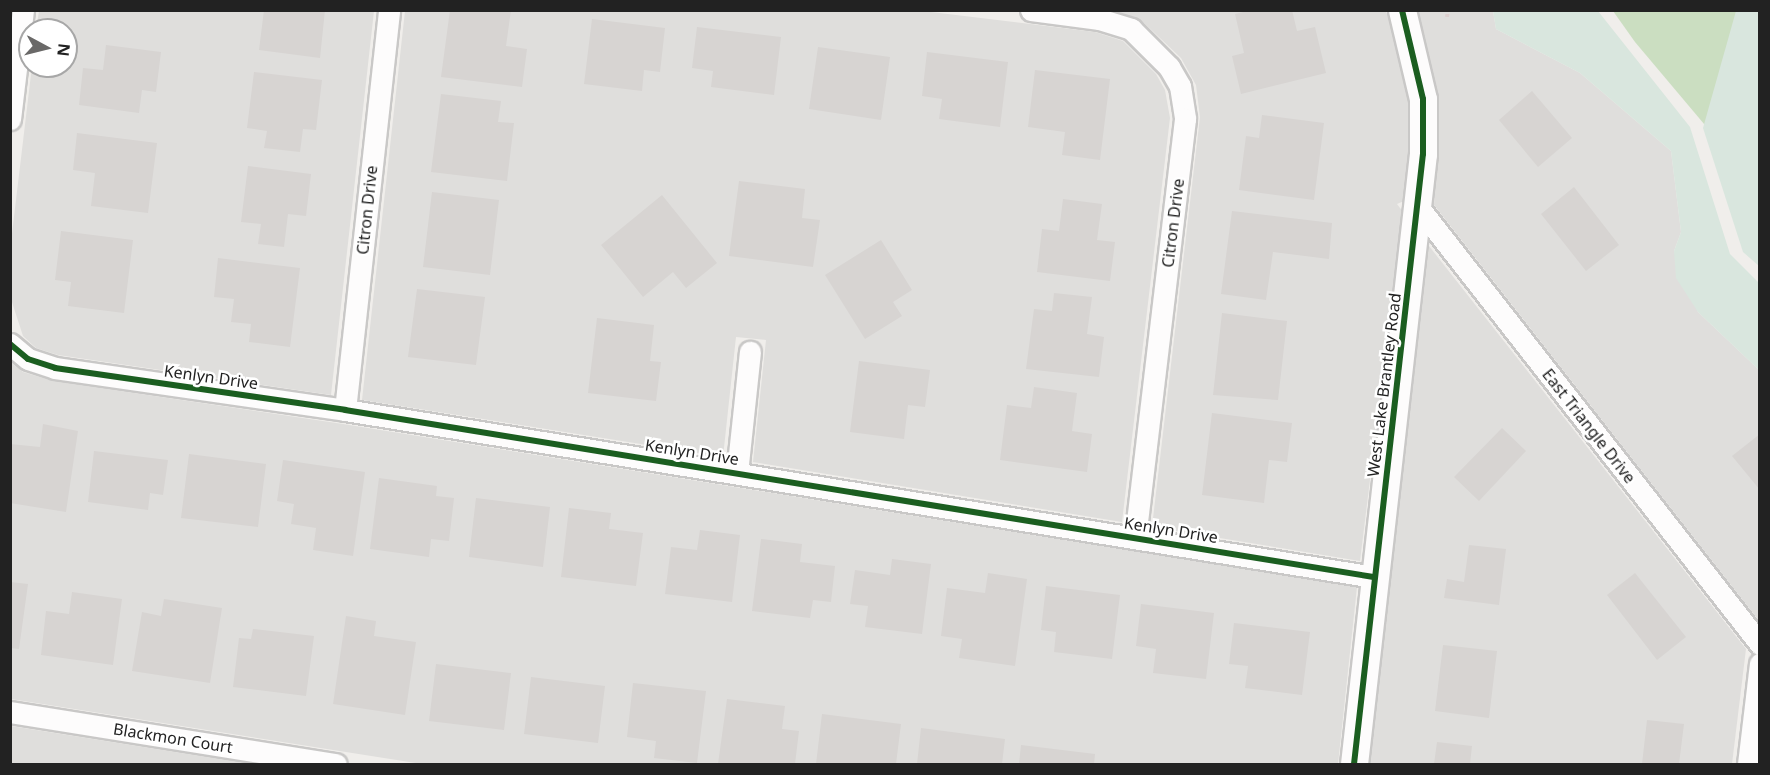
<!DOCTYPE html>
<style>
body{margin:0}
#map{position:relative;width:1770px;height:775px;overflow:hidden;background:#f0eeeb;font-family:"Noto Sans",sans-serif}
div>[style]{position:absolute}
.residential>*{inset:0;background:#dfdedc}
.forest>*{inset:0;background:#cbdec1}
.wetland>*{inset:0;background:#d9e6de}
.building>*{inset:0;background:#d7d4d2}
.path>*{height:4px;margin-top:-2px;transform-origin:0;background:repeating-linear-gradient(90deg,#dccecd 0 3px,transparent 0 6px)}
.roads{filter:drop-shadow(2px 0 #c9c8c7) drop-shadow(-2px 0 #c9c8c7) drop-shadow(0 2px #c9c8c7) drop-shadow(0 -2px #c9c8c7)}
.minor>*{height:21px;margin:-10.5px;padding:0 10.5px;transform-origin:10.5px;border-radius:10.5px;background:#fdfcfc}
.tertiary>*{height:27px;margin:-13.5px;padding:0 13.5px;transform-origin:13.5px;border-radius:13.5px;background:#fdfcfc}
.cycleway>*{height:6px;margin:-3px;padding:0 3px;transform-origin:3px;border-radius:3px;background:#1b5e20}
span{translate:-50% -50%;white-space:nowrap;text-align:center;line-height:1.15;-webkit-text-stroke:5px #fff;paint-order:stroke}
.street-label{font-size:16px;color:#222}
.frame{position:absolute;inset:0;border:12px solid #222;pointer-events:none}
.north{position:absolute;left:18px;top:18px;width:60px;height:60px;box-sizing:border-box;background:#fff;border:2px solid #a7a7a7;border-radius:50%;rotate:97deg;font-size:16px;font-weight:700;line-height:24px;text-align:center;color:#222}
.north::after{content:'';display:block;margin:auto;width:21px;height:27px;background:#6a6968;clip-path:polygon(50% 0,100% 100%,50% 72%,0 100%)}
</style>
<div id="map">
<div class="residential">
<div style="clip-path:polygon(39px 11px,374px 11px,331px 395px,58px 355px,36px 348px,23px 336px,11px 299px,10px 250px,32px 66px,66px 66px,66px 30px,36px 30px)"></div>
<div style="clip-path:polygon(405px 11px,923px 11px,1095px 32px,1123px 41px,1156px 74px,1165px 90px,1170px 118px,1122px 522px,753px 462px,766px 340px,736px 337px,723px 457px,362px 400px)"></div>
<div style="clip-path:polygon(1116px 11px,1386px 11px,1401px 58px,1408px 99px,1408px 154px,1404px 201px,1397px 204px,1403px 212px,1360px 561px,1152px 527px,1200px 117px,1196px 85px,1181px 58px,1141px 20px)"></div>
<div style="clip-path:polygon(1418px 11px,1493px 11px,1496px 29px,1580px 73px,1671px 151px,1681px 232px,1674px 251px,1698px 312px,1759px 370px,1759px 621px,1434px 205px,1438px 97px)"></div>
<div style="clip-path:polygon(1429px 246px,1746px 649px,1732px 764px,1369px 764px)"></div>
<div style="clip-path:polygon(10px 362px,23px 372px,53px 381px,343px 424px,1357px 587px,1338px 764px,422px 764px,11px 699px)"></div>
<div style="clip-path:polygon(10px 726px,11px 726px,251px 764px,11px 764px)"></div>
</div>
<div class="forest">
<div style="clip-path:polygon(1613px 11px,1759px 11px,1731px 156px,1635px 42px)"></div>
</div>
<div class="wetland">
<div style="clip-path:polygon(1493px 11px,1598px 11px,1690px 127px,1730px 254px,1759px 283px,1759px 370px,1698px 312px,1676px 278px,1674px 251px,1681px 232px,1671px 151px,1580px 73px,1496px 29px)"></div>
<div style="clip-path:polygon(1736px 11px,1759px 11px,1759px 266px,1743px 252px,1703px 128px)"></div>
</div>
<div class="building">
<div style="clip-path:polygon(264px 10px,325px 10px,320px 58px,259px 50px)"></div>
<div style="clip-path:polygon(450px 10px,511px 10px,506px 46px,527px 49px,522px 87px,441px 77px)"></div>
<div style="clip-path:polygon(1251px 10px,1292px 10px,1297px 31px,1315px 27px,1326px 73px,1241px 94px,1232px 56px,1244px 53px,1235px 14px)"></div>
<div style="clip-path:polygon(592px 19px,665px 28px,660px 72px,644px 70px,642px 91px,584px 84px)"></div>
<div style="clip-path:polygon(697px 27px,781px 37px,774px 95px,711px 87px,713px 71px,692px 68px)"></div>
<div style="clip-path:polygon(106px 45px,161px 52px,156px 92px,142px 90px,139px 113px,79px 105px,83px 68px,103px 70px)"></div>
<div style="clip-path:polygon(818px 47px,890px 57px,881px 120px,809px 109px)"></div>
<div style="clip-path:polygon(927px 52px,1008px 62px,1000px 127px,939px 119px,942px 99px,922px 96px)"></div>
<div style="clip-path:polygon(1035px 70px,1110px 79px,1100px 160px,1062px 155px,1065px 132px,1028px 127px)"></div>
<div style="clip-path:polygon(254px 72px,322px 80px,316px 130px,303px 129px,300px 152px,264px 148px,267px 131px,247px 128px)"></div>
<div style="clip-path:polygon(1532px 91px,1572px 138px,1538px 167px,1499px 120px)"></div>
<div style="clip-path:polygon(441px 94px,501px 101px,498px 122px,514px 123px,507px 181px,431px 172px)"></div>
<div style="clip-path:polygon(1262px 115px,1324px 123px,1314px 200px,1239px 190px,1246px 136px,1259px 138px)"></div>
<div style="clip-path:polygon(77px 133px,157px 143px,148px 213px,91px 206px,95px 173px,73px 170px)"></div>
<div style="clip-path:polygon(248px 166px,311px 174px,306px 216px,288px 214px,284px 247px,258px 244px,261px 224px,241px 222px)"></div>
<div style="clip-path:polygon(739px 181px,805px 189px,802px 218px,820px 220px,813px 267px,729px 256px)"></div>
<div style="clip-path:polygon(1574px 187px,1619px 245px,1586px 271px,1541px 214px)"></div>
<div style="clip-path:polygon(432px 192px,499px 200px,490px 275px,423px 267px)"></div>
<div style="clip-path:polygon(662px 195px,717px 263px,686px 288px,673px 272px,643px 297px,601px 245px)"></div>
<div style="clip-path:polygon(1063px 199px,1102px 204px,1097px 240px,1115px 242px,1110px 281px,1037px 272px,1042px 229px,1059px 231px)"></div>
<div style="clip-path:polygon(1232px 211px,1332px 223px,1329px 259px,1273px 252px,1266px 300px,1221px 294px)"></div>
<div style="clip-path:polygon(61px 231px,133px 240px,124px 313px,68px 306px,71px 282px,55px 280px)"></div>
<div style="clip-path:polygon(881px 240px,912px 290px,893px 302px,902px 316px,865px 339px,825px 275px)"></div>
<div style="clip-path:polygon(218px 258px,300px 268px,290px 347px,249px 342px,251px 324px,231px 322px,234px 299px,214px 297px)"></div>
<div style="clip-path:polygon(417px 289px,485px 297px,476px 365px,408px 357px)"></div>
<div style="clip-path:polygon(1054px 293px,1092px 297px,1087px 334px,1104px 337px,1099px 377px,1026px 369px,1034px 309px,1052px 311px)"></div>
<div style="clip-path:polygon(1222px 313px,1287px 321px,1278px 400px,1213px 395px)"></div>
<div style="clip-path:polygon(597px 318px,654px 325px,650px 361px,661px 362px,656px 401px,588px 393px)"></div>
<div style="clip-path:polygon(859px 361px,930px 370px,925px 407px,908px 405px,904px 439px,850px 432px)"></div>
<div style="clip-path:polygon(1034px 387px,1077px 393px,1072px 431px,1092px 434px,1087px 472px,1000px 460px,1007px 405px,1031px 408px)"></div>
<div style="clip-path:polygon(1212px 413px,1292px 423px,1287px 462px,1269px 460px,1264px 503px,1202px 495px)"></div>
<div style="clip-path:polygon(43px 424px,78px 431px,66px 512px,10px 503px,10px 444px,40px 447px)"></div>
<div style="clip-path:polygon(1502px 428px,1526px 451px,1479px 501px,1454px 477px)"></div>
<div style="clip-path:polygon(1760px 434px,1760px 490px,1732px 456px)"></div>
<div style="clip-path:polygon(94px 451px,168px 460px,163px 495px,150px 493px,148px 510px,88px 502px)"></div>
<div style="clip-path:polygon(189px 454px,266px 464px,258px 527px,181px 518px)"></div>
<div style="clip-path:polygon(283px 460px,365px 472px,353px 556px,313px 550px,316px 528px,291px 524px,294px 504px,277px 501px)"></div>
<div style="clip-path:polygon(379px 478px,437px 486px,436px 496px,454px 498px,449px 541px,431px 539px,429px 557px,370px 549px)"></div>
<div style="clip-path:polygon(476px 498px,550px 507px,543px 567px,469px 557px)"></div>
<div style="clip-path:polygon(569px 508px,611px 513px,609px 529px,643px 533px,636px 586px,561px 577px)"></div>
<div style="clip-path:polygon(700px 530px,740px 535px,732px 602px,665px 594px,671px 547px,697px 550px)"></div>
<div style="clip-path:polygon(761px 539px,802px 544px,800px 562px,835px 566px,831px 602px,813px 600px,810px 618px,752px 611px)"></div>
<div style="clip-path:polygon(1469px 545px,1506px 549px,1499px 605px,1444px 598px,1447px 579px,1464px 582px)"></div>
<div style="clip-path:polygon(892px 559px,931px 564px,922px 634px,865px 627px,868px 606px,850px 604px,855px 570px,890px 575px)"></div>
<div style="clip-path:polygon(988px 573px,1027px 579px,1015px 666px,959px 658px,962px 639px,941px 636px,947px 588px,985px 593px)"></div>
<div style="clip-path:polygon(1635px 573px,1686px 637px,1657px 660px,1607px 595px)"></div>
<div style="clip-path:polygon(10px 582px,28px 584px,19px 649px,10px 648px)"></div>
<div style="clip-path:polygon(1046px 586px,1120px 595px,1112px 659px,1054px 652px,1056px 632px,1041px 630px)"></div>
<div style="clip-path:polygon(72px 592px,122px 599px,113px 665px,41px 655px,46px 611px,69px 614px)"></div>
<div style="clip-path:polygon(164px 599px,222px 608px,210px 683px,132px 671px,142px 612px,161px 616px)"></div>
<div style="clip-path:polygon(1141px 604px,1214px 613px,1206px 679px,1153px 673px,1156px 649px,1136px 646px)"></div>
<div style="clip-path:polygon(346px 616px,376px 621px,374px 636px,416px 642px,405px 715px,333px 704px)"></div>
<div style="clip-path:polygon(1234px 623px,1310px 632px,1302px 695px,1245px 688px,1248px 666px,1229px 664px)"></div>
<div style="clip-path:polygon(253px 629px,314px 636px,306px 696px,233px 687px,239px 638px,251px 639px)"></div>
<div style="clip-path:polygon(1443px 645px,1497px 651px,1489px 718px,1435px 711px)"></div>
<div style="clip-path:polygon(436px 664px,511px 673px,504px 730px,429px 721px)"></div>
<div style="clip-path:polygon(531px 677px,605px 686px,598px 743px,524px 734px)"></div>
<div style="clip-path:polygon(633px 683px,706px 691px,697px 763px,654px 758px,656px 741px,627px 737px)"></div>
<div style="clip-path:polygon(727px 699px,785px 706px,782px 729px,799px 731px,795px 764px,718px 764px)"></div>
<div style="clip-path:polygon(822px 714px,901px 724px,896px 764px,816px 764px)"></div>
<div style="clip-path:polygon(1647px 720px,1684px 724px,1679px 764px,1642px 764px)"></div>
<div style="clip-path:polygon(921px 728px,1005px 739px,1002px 764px,917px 764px)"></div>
<div style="clip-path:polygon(1437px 742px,1472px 746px,1470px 764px,1434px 764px)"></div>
<div style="clip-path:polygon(1021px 745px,1095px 754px,1094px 764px,1019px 764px)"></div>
</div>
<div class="path">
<div style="left:1447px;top:17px;width:7px;rotate:-82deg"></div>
</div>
<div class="roads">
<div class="minor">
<div style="left:1031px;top:10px;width:69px;rotate:7.5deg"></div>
<div style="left:1099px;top:19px;width:34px;rotate:17deg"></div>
<div style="left:1131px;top:29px;width:54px;rotate:45deg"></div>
<div style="left:1169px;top:67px;width:22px;rotate:60deg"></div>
<div style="left:1180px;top:86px;width:33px;rotate:81deg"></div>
<div style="left:1185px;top:119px;width:422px;rotate:96.8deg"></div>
<div style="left:10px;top:119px;width:110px;rotate:-83.2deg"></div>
<div style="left:1419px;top:208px;width:554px;rotate:51.97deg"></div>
<div style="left:10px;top:344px;width:23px;rotate:40deg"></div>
<div style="left:28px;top:359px;width:28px;rotate:18deg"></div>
<div style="left:55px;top:368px;width:293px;rotate:8.2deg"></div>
<div style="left:345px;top:410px;width:1042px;rotate:9.22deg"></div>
<div style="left:345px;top:410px;width:402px;rotate:-83.7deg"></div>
<div style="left:737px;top:473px;width:122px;rotate:-83.9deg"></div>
<div style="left:10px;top:712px;width:330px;rotate:9.1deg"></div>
<div style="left:1748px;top:764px;width:101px;rotate:-83.2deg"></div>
</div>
<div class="tertiary">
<div style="left:1354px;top:764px;width:614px;rotate:-83.55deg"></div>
<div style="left:1423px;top:154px;width:55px;rotate:-90deg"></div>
<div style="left:1423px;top:99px;width:91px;rotate:-103.3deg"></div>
</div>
</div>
<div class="cycleway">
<div style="left:10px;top:344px;width:23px;rotate:40deg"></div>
<div style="left:28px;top:359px;width:28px;rotate:18deg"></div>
<div style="left:55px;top:368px;width:293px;rotate:8.2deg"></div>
<div style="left:345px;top:410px;width:1042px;rotate:9.22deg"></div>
<div style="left:1354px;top:764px;width:614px;rotate:-83.55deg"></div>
<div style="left:1423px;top:154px;width:55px;rotate:-90deg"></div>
<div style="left:1423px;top:99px;width:91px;rotate:-103.3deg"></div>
</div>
<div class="street-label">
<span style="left:367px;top:210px;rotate:-84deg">Citron Drive</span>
<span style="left:1173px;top:223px;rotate:-83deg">Citron Drive</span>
<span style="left:211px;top:377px;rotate:8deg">Kenlyn Drive</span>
<span style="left:1384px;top:385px;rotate:-83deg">West Lake Brantley Road</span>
<span style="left:1589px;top:426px;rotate:52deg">East Triangle Drive</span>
<span style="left:692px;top:452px;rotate:9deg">Kenlyn Drive</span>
<span style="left:1171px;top:530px;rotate:9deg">Kenlyn Drive</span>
<span style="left:173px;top:738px;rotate:9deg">Blackmon Court</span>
</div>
<div class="frame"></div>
<div class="north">N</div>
</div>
